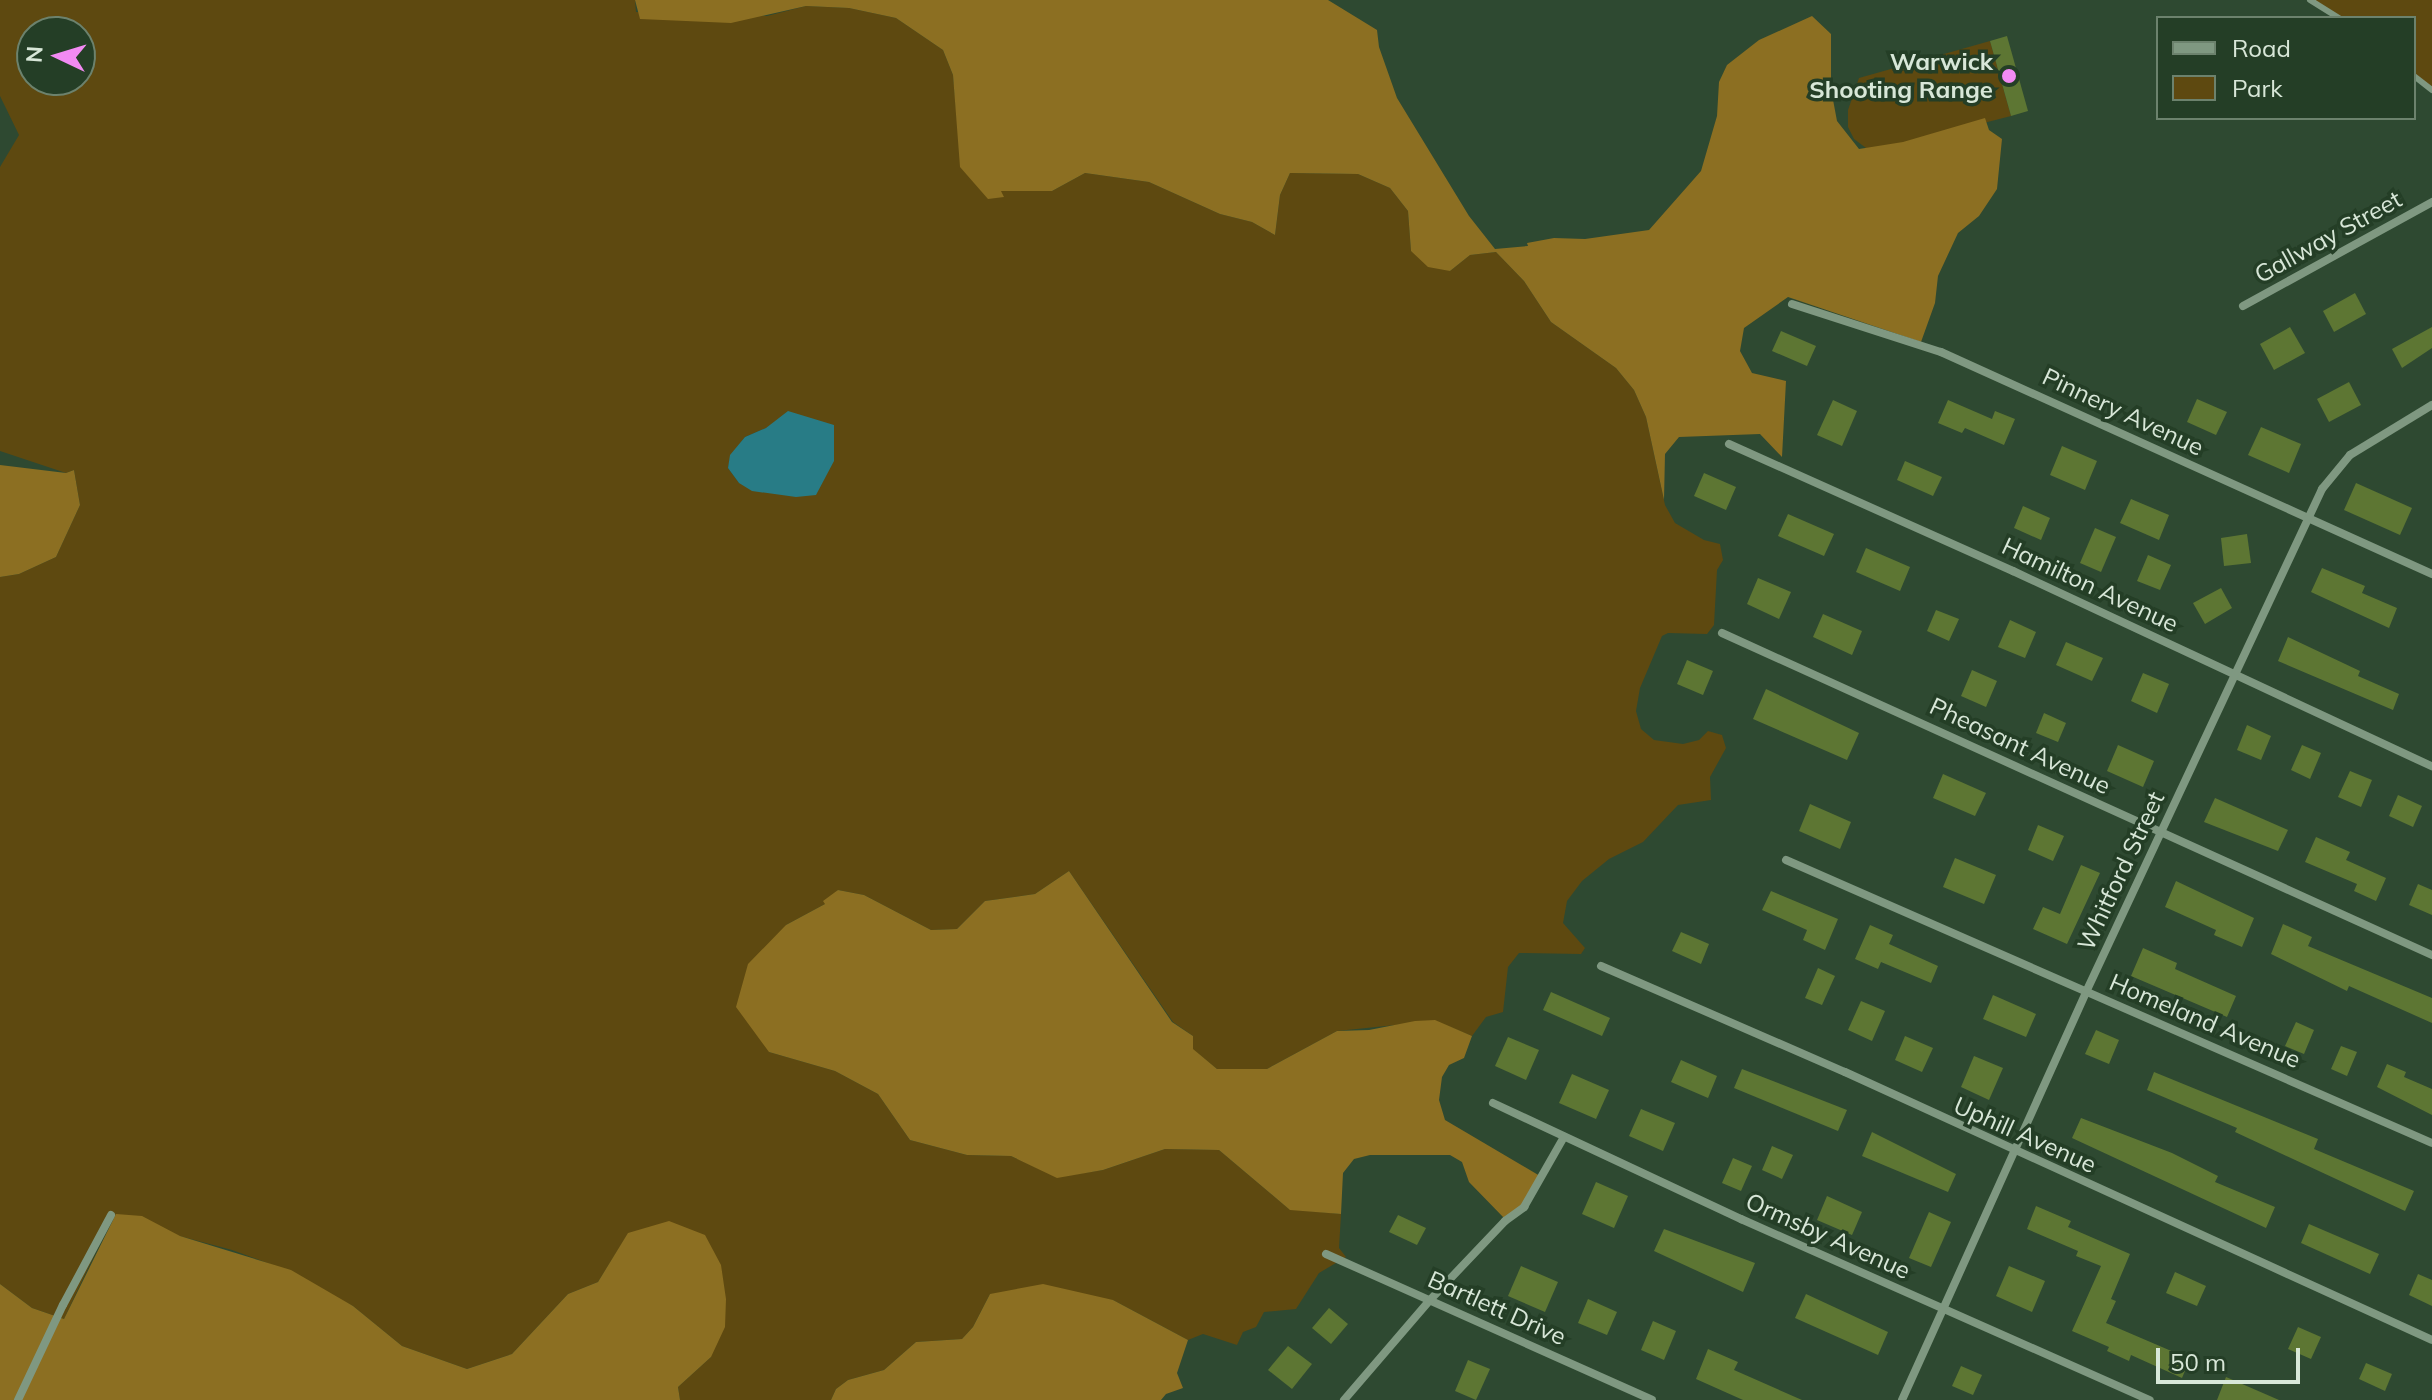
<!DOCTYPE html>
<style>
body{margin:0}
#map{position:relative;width:2432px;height:1400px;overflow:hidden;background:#2e4931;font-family:Mulish,sans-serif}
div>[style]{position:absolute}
.green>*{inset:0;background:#5e4910}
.forest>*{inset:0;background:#8c6f22}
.water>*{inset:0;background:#287c86}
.building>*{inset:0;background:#5d7633}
.lane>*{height:6px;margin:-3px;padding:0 3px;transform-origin:3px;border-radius:3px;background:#7f9881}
.street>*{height:8px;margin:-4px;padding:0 4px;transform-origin:4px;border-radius:4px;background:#7f9881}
.dots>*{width:22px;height:22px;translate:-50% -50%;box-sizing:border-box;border:4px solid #243e26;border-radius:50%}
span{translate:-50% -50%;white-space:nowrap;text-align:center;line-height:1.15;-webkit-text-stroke:7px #243e26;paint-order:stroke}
.poi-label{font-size:24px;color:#d8e7d8;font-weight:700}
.right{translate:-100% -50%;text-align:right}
.street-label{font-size:24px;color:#d8e7d8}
.legend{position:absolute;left:2156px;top:16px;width:260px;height:104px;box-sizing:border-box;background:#243e26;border:2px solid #6c826d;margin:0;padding:10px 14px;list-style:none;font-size:24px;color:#d8e7d8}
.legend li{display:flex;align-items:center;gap:16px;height:40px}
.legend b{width:40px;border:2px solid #6c826d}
.north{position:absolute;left:16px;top:16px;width:80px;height:80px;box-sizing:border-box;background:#243e26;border:2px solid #6c826d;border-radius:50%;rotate:274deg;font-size:22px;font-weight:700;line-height:32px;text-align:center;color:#d8e7d8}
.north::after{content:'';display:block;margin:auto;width:28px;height:36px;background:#f28af3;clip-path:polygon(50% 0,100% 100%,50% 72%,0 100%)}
.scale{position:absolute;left:2156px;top:1348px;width:144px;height:36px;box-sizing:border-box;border:4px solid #d8e7d8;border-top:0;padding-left:10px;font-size:24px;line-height:28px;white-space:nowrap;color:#d8e7d8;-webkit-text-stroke:6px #243e26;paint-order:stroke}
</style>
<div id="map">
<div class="green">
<div style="clip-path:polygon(evenodd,0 0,635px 0,636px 12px,767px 16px,806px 6px,849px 8px,896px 18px,943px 50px,953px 75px,959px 141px,1000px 191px,1052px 191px,1085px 173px,1149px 182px,1220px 214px,1252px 222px,1275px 235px,1280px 195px,1290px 173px,1358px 174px,1390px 188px,1408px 211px,1411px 251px,1450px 271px,1470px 255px,1496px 252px,1524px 281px,1551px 322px,1616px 368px,1634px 390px,1646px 417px,1665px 505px,1675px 523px,1704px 540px,1720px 544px,1723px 560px,1717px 570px,1714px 625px,1707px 634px,1668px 633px,1662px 636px,1640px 688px,1636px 711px,1641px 729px,1654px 740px,1683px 744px,1699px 740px,1708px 731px,1722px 735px,1726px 748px,1710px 777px,1711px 800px,1678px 805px,1643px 842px,1609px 859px,1582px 881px,1567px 901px,1563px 923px,1585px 948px,1581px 954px,1519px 953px,1508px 967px,1503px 1012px,1486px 1017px,1472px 1036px,1435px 1021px,1337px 1031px,1267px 1069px,1217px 1069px,1192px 1049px,1193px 1036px,1173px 1022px,1069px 871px,1035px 894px,985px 901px,957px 929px,931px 930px,864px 895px,838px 890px,825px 904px,786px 925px,769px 1052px,835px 1071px,878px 1094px,910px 1140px,967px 1155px,1011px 1156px,1057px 1177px,1103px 1170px,1165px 1149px,1219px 1150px,1289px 1209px,1341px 1214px,1339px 1248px,1346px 1257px,1319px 1273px,1296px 1309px,1264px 1312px,1256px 1327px,1243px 1332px,1237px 1345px,1203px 1334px,1188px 1340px,1113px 1300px,990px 1294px,973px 1327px,962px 1339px,916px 1342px,884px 1370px,848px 1380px,836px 1389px,831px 1400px,680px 1400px,678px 1387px,711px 1357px,628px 1234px,598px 1282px,568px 1294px,512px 1354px,467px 1369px,402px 1346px,353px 1306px,270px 1264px,232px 1250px,112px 1218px,64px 1319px,32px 1308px,0 1284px,0 577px,19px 574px,56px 557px,80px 505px,74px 470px,66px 473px,0 451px,0 167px,19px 135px,0 96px,0 0,32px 32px,80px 32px,80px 80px,32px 80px,32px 32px,0 0,766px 428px,739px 483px,728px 468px,731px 455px,745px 437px,766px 428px)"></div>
<div style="clip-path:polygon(2309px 0,2432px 0,2432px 91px,2414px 76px,2414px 18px,2341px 18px)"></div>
<div style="clip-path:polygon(1990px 41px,2011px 116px,1886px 148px,1866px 148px,1854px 139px,1848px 127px,1848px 110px,1859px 78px)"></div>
</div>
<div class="forest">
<div style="clip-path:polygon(635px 0,1328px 0,1377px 30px,1379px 47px,1397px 98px,1469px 216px,1495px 249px,1528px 246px,1527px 243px,1554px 238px,1585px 239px,1649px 230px,1701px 171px,1717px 116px,1719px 82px,1727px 65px,1759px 40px,1812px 16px,1831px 34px,1831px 89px,1837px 121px,1859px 149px,1903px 142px,1985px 118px,1989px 130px,2002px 139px,1997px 189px,1979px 216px,1958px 233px,1938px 276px,1935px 303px,1921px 342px,1788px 297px,1744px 328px,1740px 351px,1752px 373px,1786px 381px,1782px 457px,1760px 434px,1679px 437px,1665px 454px,1664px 500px,1646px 417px,1634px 390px,1616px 368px,1551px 322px,1524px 281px,1496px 252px,1470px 255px,1450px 271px,1428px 267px,1411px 251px,1408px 211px,1390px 188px,1358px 174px,1290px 173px,1280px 195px,1275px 235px,1252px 222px,1220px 214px,1149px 182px,1085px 173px,1052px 191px,1001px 191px,1004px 197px,988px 199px,960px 167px,953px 75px,943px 50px,896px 18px,849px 8px,806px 6px,731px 23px,640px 19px)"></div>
<div style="clip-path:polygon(0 465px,66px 473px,74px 470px,80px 505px,56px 557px,19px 574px,0 577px)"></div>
<div style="clip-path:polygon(1069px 871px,1172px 1022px,1193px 1036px,1193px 1049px,1217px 1069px,1267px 1069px,1337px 1031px,1369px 1030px,1415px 1021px,1435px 1020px,1472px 1036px,1464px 1058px,1449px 1065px,1442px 1077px,1439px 1100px,1445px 1120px,1540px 1176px,1520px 1208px,1504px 1218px,1469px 1182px,1462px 1162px,1450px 1155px,1370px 1155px,1354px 1159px,1343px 1173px,1341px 1214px,1290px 1210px,1219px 1150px,1165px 1149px,1103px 1170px,1057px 1178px,1011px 1156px,967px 1155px,910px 1140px,878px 1094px,835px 1071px,769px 1052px,736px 1007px,748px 964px,786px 925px,825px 904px,823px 901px,838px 890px,864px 895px,931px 930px,957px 929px,985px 901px,1035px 894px)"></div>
<div style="clip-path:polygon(116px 1214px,142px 1216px,180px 1236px,291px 1270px,353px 1306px,402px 1346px,467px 1369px,512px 1354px,568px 1294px,598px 1282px,628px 1233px,669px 1221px,705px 1235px,721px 1265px,726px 1299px,725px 1327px,711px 1357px,678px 1387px,680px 1400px,0 1400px,0 1284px,32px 1308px,64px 1319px)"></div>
<div style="clip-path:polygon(1043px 1284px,1113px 1300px,1188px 1340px,1177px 1373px,1183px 1388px,1166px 1394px,1161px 1400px,831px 1400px,836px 1389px,848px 1380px,884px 1370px,916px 1342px,962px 1339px,973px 1327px,990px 1294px)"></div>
</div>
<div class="water">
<div style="clip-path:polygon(788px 411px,834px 425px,834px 461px,816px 495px,796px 497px,752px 491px,739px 483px,728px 468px,730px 455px,745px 437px,766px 428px)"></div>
</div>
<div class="building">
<div style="clip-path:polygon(2007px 36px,2028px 111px,2011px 116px,1990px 41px)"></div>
<div style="clip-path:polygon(2355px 293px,2366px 314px,2334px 332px,2323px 311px)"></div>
<div style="clip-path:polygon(2290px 327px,2305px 353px,2274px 370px,2260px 344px)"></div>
<div style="clip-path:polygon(2432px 327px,2432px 348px,2402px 368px,2392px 349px)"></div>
<div style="clip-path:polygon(1781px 331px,1816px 346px,1807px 366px,1772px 351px)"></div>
<div style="clip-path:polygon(2349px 382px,2361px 405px,2329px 422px,2317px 399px)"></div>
<div style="clip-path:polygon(2197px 399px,2227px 412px,2216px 435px,2187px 422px)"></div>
<div style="clip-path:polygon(1833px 400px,1857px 411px,1842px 446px,1817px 435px)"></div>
<div style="clip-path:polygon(1948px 400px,1992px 419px,1995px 411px,2015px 419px,2004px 445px,1965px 428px,1962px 433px,1938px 423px)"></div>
<div style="clip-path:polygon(2261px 427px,2301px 444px,2289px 473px,2248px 455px)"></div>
<div style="clip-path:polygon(2062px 446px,2097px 461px,2085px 490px,2050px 475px)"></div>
<div style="clip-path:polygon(1905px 461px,1942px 477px,1933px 496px,1897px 480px)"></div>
<div style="clip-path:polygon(1704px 473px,1736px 487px,1726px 510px,1694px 496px)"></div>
<div style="clip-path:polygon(2356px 483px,2412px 508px,2400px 535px,2344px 510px)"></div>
<div style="clip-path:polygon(2131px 499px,2169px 515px,2159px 540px,2120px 523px)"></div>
<div style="clip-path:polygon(2023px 506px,2050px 518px,2041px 540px,2014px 528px)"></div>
<div style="clip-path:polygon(1788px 514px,1834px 534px,1824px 556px,1778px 536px)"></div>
<div style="clip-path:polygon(2095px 528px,2116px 537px,2101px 572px,2080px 563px)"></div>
<div style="clip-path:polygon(2247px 534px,2251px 563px,2224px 566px,2221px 538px)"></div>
<div style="clip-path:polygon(1866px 548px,1910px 567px,1900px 591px,1856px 572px)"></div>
<div style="clip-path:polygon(2148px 555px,2171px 565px,2160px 590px,2137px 581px)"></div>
<div style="clip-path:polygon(2322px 568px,2365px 586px,2362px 593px,2397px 608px,2389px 628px,2311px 592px)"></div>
<div style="clip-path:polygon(1758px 578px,1791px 592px,1779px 619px,1747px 604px)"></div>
<div style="clip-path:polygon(2221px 588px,2232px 608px,2205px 624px,2193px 603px)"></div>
<div style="clip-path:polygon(1936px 610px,1959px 619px,1949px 641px,1927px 631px)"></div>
<div style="clip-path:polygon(1823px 614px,1862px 631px,1852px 655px,1813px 637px)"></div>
<div style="clip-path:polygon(2010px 620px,2036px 632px,2025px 658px,1998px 647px)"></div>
<div style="clip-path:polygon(2288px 637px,2360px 671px,2358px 676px,2399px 694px,2393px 710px,2278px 661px)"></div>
<div style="clip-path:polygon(2066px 642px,2103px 658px,2092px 681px,2056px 665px)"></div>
<div style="clip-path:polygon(1687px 660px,1713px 671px,1703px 695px,1677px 684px)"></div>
<div style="clip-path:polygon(1972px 670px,1997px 681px,1986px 707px,1961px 696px)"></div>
<div style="clip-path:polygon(2143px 673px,2169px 684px,2157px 713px,2131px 701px)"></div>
<div style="clip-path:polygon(1766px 689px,1859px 733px,1847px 760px,1753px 719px)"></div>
<div style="clip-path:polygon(2044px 713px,2066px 723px,2058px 742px,2036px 733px)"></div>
<div style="clip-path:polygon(2247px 725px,2271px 736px,2261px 760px,2237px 750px)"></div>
<div style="clip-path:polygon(2118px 745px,2154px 761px,2143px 787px,2107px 771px)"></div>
<div style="clip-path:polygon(2302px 745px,2321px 753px,2310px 779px,2291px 770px)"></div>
<div style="clip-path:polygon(2350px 771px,2372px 780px,2361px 807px,2338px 797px)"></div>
<div style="clip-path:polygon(1943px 774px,1986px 793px,1975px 816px,1933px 798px)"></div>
<div style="clip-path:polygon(2398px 795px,2422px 806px,2413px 827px,2389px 816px)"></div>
<div style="clip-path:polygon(2215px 798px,2288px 830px,2278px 851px,2204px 822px)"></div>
<div style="clip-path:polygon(1810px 804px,1851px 822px,1840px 849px,1799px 831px)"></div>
<div style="clip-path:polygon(2038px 825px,2064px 836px,2053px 861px,2028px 850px)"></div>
<div style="clip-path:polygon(2316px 837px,2350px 852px,2346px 860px,2386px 878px,2376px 901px,2354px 891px,2357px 884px,2305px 862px)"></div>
<div style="clip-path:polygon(1955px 858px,1996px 875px,1984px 904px,1943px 887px)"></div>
<div style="clip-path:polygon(2081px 865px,2100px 873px,2067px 944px,2033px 929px,2043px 907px,2060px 914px)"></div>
<div style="clip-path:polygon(2176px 881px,2254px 918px,2242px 947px,2214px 935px,2216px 930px,2165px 907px)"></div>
<div style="clip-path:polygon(2418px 884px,2432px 890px,2432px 915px,2409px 905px)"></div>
<div style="clip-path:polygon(1771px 891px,1838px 919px,1825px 950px,1803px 940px,1807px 930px,1762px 910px)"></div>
<div style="clip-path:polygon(2283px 924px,2312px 937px,2308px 946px,2432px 998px,2432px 1023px,2349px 986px,2347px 991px,2271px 954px)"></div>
<div style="clip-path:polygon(1870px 925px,1893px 935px,1889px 944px,1938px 966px,1931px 983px,1881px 962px,1878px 969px,1855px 959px)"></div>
<div style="clip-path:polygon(1681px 932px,1709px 944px,1701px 964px,1672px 951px)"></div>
<div style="clip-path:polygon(2143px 948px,2177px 963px,2175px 969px,2236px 996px,2227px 1017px,2131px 976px)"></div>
<div style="clip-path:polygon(1818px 968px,1835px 976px,1822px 1005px,1805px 998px)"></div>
<div style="clip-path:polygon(1551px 992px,1610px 1018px,1602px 1036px,1543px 1010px)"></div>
<div style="clip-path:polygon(1993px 995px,2036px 1014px,2026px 1037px,1983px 1019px)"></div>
<div style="clip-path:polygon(1861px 1001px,1885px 1011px,1872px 1041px,1848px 1030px)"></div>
<div style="clip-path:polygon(2296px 1022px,2314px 1030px,2304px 1054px,2285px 1046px)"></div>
<div style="clip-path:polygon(2096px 1030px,2119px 1040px,2109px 1064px,2085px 1054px)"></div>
<div style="clip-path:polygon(1905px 1036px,1933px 1048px,1922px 1072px,1895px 1060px)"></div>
<div style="clip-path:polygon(1508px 1037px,1539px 1050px,1526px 1080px,1495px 1066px)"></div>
<div style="clip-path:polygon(2341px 1046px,2357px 1052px,2347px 1076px,2331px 1069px)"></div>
<div style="clip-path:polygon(1974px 1056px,2003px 1068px,1989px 1100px,1961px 1087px)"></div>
<div style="clip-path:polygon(1681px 1060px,1717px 1076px,1708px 1098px,1671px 1082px)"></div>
<div style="clip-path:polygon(2387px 1064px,2406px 1072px,2404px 1077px,2432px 1089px,2432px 1115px,2377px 1087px)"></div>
<div style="clip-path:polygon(1742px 1069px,1847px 1110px,1838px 1131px,1734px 1088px)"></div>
<div style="clip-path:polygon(2154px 1072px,2318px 1139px,2314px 1149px,2414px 1191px,2405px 1211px,2235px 1132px,2237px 1128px,2147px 1090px)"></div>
<div style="clip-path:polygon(1572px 1074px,1609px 1090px,1596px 1119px,1559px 1103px)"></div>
<div style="clip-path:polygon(1641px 1109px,1675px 1123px,1663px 1151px,1629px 1136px)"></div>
<div style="clip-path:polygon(2081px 1118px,2172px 1153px,2218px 1176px,2215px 1182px,2275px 1207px,2266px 1228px,2072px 1138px)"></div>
<div style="clip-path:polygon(1872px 1132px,1956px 1174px,1948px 1192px,1862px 1156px)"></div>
<div style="clip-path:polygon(1772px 1146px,1793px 1155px,1782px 1179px,1762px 1170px)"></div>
<div style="clip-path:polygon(1733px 1158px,1752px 1166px,1741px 1191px,1722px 1183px)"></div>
<div style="clip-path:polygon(1596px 1182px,1628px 1196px,1614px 1228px,1582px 1214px)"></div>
<div style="clip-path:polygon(1827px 1196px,1862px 1212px,1852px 1235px,1817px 1220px)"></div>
<div style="clip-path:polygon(2036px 1206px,2071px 1221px,2068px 1227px,2130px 1254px,2111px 1299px,2116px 1301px,2106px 1323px,2190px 1359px,2182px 1378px,2131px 1355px,2129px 1361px,2107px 1351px,2109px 1347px,2072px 1331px,2101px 1266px,2076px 1256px,2078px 1251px,2027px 1229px)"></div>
<div style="clip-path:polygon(1929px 1212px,1951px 1222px,1931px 1267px,1909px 1258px)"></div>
<div style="clip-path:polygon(1398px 1215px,1426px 1228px,1417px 1245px,1389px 1232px)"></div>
<div style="clip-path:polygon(2309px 1224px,2379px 1254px,2370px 1274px,2301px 1243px)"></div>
<div style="clip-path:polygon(1664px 1229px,1755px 1263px,1743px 1292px,1654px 1251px)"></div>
<div style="clip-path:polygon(1521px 1266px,1558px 1282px,1545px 1312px,1508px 1296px)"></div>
<div style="clip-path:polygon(2009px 1266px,2045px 1281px,2032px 1312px,1996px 1296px)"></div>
<div style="clip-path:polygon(2175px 1272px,2206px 1286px,2197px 1306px,2166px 1293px)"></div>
<div style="clip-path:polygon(2418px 1274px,2432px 1280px,2432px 1306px,2409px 1295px)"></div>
<div style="clip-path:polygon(1806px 1294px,1888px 1332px,1878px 1355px,1795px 1318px)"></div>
<div style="clip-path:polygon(1588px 1299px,1617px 1312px,1607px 1335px,1578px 1323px)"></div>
<div style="clip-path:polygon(1329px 1308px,1348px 1324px,1331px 1344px,1312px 1328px)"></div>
<div style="clip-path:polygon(1653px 1321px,1676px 1331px,1664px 1360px,1641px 1350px)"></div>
<div style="clip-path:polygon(2298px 1327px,2321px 1337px,2311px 1359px,2288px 1349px)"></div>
<div style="clip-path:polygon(1288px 1346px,1312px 1364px,1292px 1389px,1268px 1370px)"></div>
<div style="clip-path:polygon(1708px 1349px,1738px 1362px,1734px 1370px,1802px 1400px,1743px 1400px,1696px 1379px)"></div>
<div style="clip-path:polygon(1468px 1360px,1490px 1369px,1476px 1400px,1455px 1391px)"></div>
<div style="clip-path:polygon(2366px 1363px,2392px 1374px,2385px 1391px,2359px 1379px)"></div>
<div style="clip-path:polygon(1961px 1366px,1982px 1375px,1973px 1395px,1952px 1386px)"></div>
<div style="clip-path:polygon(2226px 1377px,2279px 1400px,2217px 1400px)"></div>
</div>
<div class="lane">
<div style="left:2310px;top:0;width:34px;rotate:32deg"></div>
<div style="left:2414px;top:76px;width:23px;rotate:38deg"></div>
</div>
<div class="street">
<div style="left:1792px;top:304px;width:157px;rotate:17.9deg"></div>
<div style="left:1941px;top:352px;width:539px;rotate:24.33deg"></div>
<div style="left:2243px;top:306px;width:216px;rotate:-28.8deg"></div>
<div style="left:1729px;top:444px;width:311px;rotate:24.1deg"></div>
<div style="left:2013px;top:571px;width:462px;rotate:25deg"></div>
<div style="left:1722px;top:633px;width:780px;rotate:24.4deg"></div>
<div style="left:1786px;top:860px;width:705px;rotate:23.66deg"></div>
<div style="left:1601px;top:966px;width:266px;rotate:23.5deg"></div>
<div style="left:1845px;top:1072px;width:645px;rotate:24.54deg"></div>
<div style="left:1493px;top:1103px;width:274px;rotate:25.1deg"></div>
<div style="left:1741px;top:1219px;width:447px;rotate:23.9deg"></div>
<div style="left:1326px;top:1254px;width:357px;rotate:24.1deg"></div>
<div style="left:18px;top:1400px;width:105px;rotate:-64.7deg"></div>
<div style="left:63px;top:1305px;width:102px;rotate:-61.9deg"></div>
<div style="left:1344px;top:1400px;width:132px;rotate:-49.3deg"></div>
<div style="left:1430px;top:1300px;width:109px;rotate:-46.5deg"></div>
<div style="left:1505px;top:1221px;width:24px;rotate:-36deg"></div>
<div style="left:1524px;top:1207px;width:81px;rotate:-60.3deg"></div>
<div style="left:1902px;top:1400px;width:448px;rotate:-65.7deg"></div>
<div style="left:2086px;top:992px;width:556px;rotate:-64.86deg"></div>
<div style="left:2322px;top:489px;width:44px;rotate:-50.5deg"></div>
<div style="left:2350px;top:455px;width:96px;rotate:-31.4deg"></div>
</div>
<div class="dots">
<div style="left:2009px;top:76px;background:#f28af3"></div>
</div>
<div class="poi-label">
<span class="right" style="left:1993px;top:76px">Warwick<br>Shooting Range</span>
</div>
<div class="street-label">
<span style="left:2328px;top:237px;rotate:-29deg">Gallway Street</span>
<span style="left:2123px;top:412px;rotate:25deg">Pinnery Avenue</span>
<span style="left:2090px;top:585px;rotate:25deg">Hamilton Avenue</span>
<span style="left:2020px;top:746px;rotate:25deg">Pheasant Avenue</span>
<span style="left:2121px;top:871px;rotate:-65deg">Whitford Street</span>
<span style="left:2205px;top:1021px;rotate:23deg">Homeland Avenue</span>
<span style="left:2025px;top:1135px;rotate:24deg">Uphill Avenue</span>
<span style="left:1828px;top:1236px;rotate:24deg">Ormsby Avenue</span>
<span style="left:1497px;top:1308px;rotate:24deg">Bartlett Drive</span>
</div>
<ul class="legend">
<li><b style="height:10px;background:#7f9881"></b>Road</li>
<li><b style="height:22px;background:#5e4910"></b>Park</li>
</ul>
<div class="north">N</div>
<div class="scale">50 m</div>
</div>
